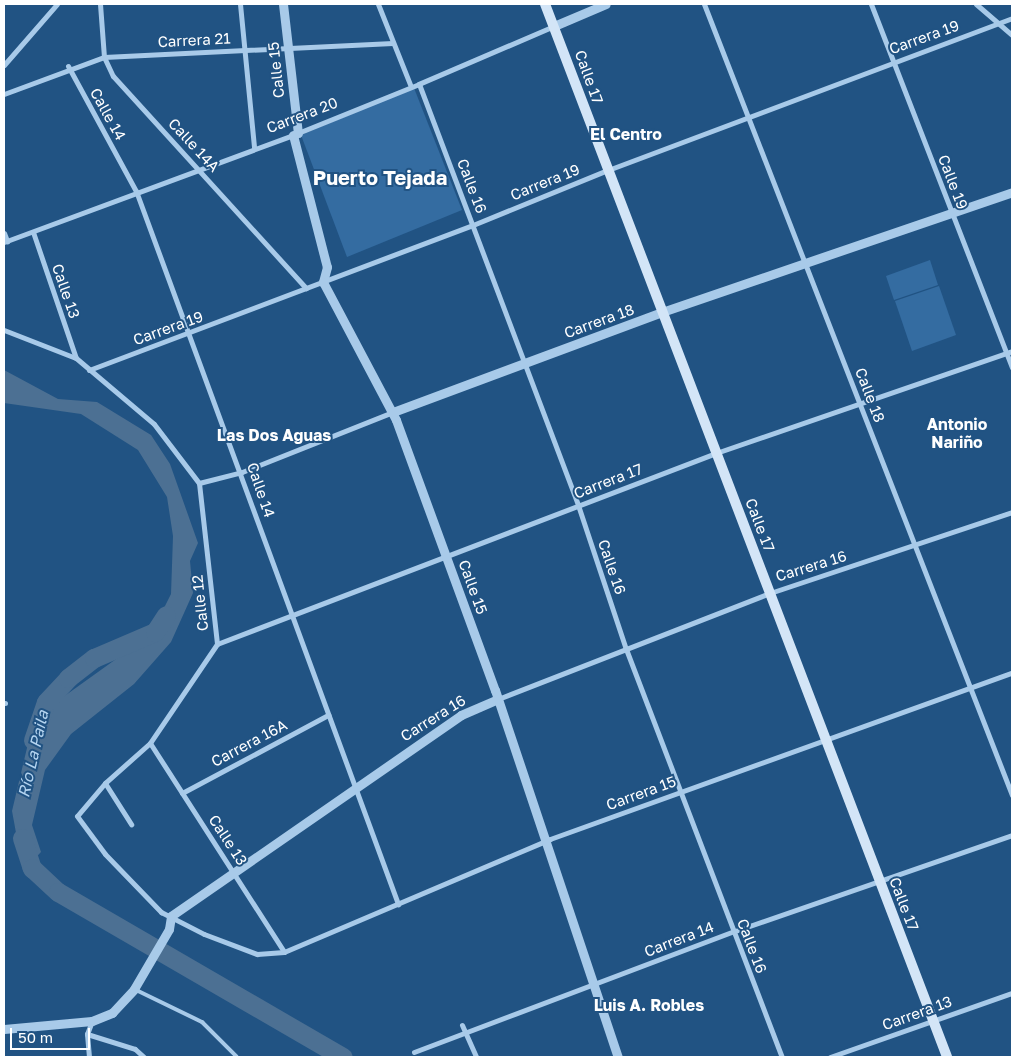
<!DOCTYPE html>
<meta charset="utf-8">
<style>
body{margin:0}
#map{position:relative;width:1016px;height:1061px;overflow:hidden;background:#215383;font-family:"Golos Text",sans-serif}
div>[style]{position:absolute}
.green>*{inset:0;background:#346ca1}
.water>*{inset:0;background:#4c7093}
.river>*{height:19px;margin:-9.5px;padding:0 9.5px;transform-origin:9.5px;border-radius:9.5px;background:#4c7093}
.service>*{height:4px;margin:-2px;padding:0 2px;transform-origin:2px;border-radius:2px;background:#a8cae9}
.pedestrian>*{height:4.5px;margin:-2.25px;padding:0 2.25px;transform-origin:2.25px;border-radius:2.25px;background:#a8cae9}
.minor>*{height:5px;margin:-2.5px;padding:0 2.5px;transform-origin:2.5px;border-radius:2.5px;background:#a8cae9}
.tertiary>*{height:9px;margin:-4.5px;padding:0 4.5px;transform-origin:4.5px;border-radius:4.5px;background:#a8cae9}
.secondary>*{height:10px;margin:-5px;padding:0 5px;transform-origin:5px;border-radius:5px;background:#d3e5f7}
span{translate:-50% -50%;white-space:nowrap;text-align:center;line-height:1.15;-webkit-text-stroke:4px #215383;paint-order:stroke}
.street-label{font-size:15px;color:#fff}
.neighbourhood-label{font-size:16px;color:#fff;font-weight:700}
.water-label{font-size:16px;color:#b4d4f0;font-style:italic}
.district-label{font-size:20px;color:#fff;font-weight:700}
.frame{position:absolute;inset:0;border:5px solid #fff;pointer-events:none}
.scale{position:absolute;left:10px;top:1028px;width:80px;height:22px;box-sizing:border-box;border:2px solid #fff;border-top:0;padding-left:6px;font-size:15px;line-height:18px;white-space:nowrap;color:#fff;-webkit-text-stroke:4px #215383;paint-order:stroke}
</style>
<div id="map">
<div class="green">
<div style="clip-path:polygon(414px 88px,462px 210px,347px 257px,301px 135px)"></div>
<div style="clip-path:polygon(930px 260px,938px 285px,894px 300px,886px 276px)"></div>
<div style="clip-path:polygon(939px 286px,956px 335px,912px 351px,895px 301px)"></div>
</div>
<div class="water">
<div style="clip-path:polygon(4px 370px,58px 399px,97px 402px,151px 435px,170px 464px,198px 543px,190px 561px,193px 593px,171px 642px,134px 684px,71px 734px,45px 770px,32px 825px,41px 852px,23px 871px,12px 811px,31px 731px,45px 710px,151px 634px,171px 594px,173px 536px,167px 497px,138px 450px,81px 414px,4px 403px)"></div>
</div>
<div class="river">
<div style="left:33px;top:740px;width:40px;rotate:-71.1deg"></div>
<div style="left:46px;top:702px;width:33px;rotate:-47deg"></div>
<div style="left:68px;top:678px;width:33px;rotate:-38deg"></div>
<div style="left:94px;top:658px;width:66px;rotate:-23.1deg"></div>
<div style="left:155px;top:632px;width:20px;rotate:-57deg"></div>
<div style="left:22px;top:838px;width:32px;rotate:72deg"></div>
<div style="left:32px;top:868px;width:35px;rotate:43deg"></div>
<div style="left:58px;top:892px;width:329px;rotate:30.1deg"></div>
</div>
<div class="service">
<div style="left:134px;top:989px;width:76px;rotate:25.9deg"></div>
<div style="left:202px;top:1022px;width:49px;rotate:45deg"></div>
</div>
<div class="pedestrian">
<div style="left:298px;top:133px;width:131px;rotate:-22deg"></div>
<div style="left:473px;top:225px;width:146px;rotate:-22.2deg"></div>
</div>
<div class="minor">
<div style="left:100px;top:4px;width:53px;rotate:85.7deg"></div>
<div style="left:104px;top:57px;width:21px;rotate:65deg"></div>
<div style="left:113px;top:76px;width:287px;rotate:47.7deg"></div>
<div style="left:240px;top:4px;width:145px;rotate:84.4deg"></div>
<div style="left:378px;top:4px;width:89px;rotate:68.3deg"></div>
<div style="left:704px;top:4px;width:849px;rotate:68.73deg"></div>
<div style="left:871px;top:4px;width:390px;rotate:68.8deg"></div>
<div style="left:976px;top:4px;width:48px;rotate:40.7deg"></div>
<div style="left:554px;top:26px;width:147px;rotate:156.8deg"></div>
<div style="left:419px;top:84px;width:450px;rotate:69.3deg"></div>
<div style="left:578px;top:505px;width:152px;rotate:71.6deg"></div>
<div style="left:626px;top:649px;width:437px;rotate:69.1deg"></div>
<div style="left:4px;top:65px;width:81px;rotate:-49deg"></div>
<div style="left:68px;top:66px;width:142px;rotate:61.5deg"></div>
<div style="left:136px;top:191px;width:760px;rotate:69.82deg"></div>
<div style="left:4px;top:94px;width:107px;rotate:-20.3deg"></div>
<div style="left:104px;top:57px;width:289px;rotate:-2.8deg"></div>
<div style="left:608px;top:170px;width:432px;rotate:-20.6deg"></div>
<div style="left:33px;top:232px;width:133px;rotate:71.2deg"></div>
<div style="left:4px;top:233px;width:9px;rotate:69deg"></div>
<div style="left:4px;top:242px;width:308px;rotate:-20.3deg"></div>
<div style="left:4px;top:330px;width:77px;rotate:21.3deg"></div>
<div style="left:76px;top:358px;width:102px;rotate:40.2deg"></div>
<div style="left:154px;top:424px;width:74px;rotate:52.7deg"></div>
<div style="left:199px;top:483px;width:162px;rotate:83.6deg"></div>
<div style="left:217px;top:644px;width:120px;rotate:124.1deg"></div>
<div style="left:150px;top:743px;width:60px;rotate:138.4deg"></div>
<div style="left:105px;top:783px;width:43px;rotate:130.3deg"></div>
<div style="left:77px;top:816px;width:47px;rotate:53.6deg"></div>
<div style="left:105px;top:854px;width:81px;rotate:46deg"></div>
<div style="left:161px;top:912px;width:48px;rotate:27.1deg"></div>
<div style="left:204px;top:934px;width:57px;rotate:20.7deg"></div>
<div style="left:257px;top:954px;width:27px;rotate:-4deg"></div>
<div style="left:284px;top:952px;width:289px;rotate:-23deg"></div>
<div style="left:550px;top:839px;width:491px;rotate:-19.8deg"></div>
<div style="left:89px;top:370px;width:410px;rotate:-20.7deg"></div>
<div style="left:199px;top:483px;width:44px;rotate:-14.3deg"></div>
<div style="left:242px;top:472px;width:162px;rotate:-21.7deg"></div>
<div style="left:217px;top:644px;width:534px;rotate:-20.95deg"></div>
<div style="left:716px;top:453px;width:313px;rotate:-19deg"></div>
<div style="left:498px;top:699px;width:292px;rotate:-21.3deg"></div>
<div style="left:770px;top:593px;width:255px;rotate:-18.5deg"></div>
<div style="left:4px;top:703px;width:1px"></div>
<div style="left:150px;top:743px;width:248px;rotate:57.3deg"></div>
<div style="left:105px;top:783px;width:49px;rotate:57.6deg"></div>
<div style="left:182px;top:793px;width:166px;rotate:-28.1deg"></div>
<div style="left:462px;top:1025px;width:35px;rotate:66deg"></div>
<div style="left:87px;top:1034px;width:50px;rotate:17.4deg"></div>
<div style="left:135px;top:1049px;width:12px;rotate:42deg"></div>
<div style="left:414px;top:1052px;width:343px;rotate:-20.7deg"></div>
<div style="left:735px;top:931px;width:293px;rotate:-19.1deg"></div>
<div style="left:89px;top:1057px;width:23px;rotate:-95deg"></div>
<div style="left:87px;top:1034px;width:14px;rotate:-69deg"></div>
<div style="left:830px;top:1057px;width:193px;rotate:-19.4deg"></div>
</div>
<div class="tertiary">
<div style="left:283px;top:4px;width:130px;rotate:83.4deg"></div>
<div style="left:554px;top:26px;width:56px;rotate:-22.9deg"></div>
<div style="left:293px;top:135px;width:136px;rotate:75.6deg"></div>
<div style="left:327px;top:267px;width:16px;rotate:105deg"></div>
<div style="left:323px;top:282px;width:156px;rotate:62.1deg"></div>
<div style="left:396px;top:420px;width:288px;rotate:69.9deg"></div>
<div style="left:495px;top:690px;width:387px;rotate:71.5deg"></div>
<div style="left:393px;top:412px;width:287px;rotate:-20.4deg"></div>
<div style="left:662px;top:312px;width:370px;rotate:-18.9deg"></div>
<div style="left:4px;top:1029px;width:88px;rotate:-5.2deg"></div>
<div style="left:92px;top:1021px;width:22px;rotate:-22deg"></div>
<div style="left:112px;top:1013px;width:33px;rotate:-47deg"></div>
<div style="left:134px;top:989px;width:69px;rotate:-59.7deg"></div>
<div style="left:169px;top:929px;width:13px;rotate:-81deg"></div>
<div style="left:171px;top:916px;width:353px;rotate:-34.7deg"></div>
<div style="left:461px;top:715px;width:40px;rotate:-23.4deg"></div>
</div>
<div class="secondary">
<div style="left:545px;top:4px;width:1127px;rotate:69.1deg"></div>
</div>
<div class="street-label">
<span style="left:924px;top:37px;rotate:-20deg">Carrera 19</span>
<span style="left:194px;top:40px;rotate:-3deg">Carrera 21</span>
<span style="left:276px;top:70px;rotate:-96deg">Calle 15</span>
<span style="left:589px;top:77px;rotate:70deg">Calle 17</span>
<span style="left:108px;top:114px;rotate:61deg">Calle 14</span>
<span style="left:302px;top:115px;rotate:-21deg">Carrera 20</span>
<span style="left:194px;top:145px;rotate:47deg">Calle 14A</span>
<span style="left:545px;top:182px;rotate:-22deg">Carrera 19</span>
<span style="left:953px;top:182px;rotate:69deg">Calle 19</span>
<span style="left:472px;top:186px;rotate:69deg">Calle 16</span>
<span style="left:66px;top:291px;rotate:71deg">Calle 13</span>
<span style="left:599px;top:321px;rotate:-20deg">Carrera 18</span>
<span style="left:168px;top:328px;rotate:-20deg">Carrera 19</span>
<span style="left:870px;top:395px;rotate:69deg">Calle 18</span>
<span style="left:608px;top:481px;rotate:-21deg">Carrera 17</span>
<span style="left:261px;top:490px;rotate:71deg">Calle 14</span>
<span style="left:760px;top:525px;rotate:69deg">Calle 17</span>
<span style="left:811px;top:566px;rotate:-17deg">Carrera 16</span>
<span style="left:612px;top:567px;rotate:71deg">Calle 16</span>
<span style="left:473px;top:587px;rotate:70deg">Calle 15</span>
<span style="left:200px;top:603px;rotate:-96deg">Calle 12</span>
<span style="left:433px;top:718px;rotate:-32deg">Carrera 16</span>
<span style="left:249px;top:743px;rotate:-28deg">Carrera 16A</span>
<span style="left:641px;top:793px;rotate:-20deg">Carrera 15</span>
<span style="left:228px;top:840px;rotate:57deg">Calle 13</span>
<span style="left:904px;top:904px;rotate:69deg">Calle 17</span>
<span style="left:679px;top:939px;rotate:-21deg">Carrera 14</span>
<span style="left:752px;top:946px;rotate:69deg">Calle 16</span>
<span style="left:917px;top:1013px;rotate:-20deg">Carrera 13</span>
</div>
<div class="neighbourhood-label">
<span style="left:626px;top:134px">El Centro</span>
<span style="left:957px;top:433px">Antonio<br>Nariño</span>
<span style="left:274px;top:435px">Las Dos Aguas</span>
<span style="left:649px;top:1005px">Luis A. Robles</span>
</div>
<div class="water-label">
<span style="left:33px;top:754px;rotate:-77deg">Río La Paila</span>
</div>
<div class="district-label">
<span style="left:380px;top:177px">Puerto Tejada</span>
</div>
<div class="frame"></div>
<div class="scale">50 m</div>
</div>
